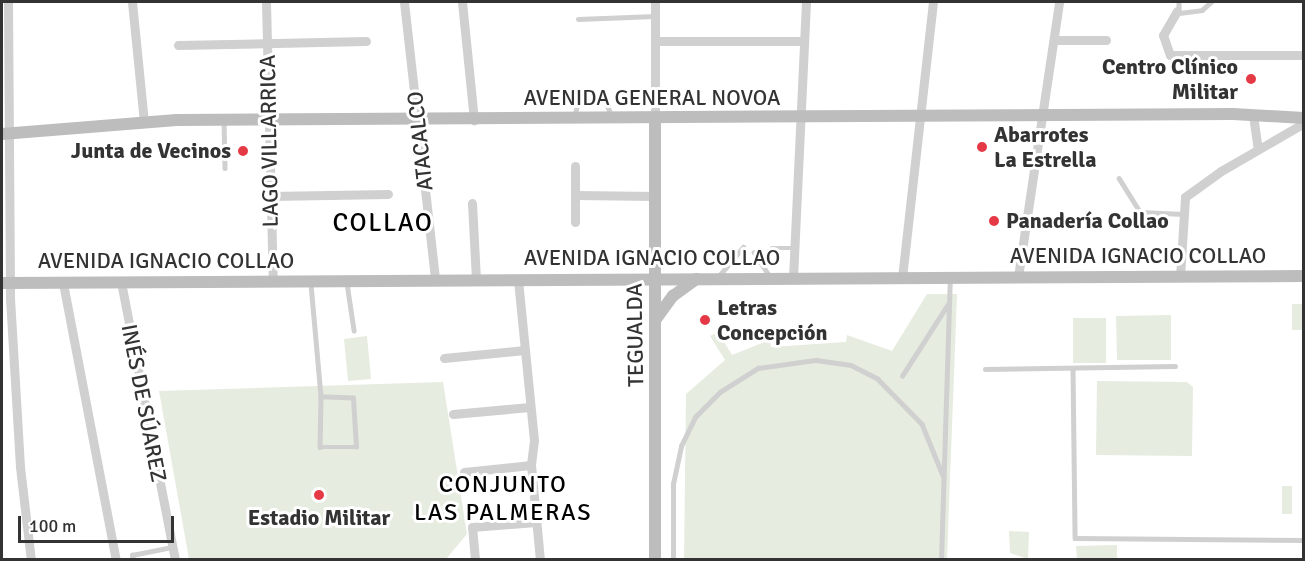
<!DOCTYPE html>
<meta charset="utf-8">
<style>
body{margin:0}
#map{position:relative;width:1305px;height:561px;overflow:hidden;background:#fff;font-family:Signika,sans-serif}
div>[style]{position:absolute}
.green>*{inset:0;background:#e6ecdf}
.lane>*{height:4.5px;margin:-2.25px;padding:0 2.25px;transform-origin:2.25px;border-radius:2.25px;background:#d0d0d0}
.street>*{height:9px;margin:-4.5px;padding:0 4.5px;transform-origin:4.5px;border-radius:4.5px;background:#d0d0d0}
.secondary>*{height:12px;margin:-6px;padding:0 6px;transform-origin:6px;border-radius:6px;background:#bdbdbd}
.dots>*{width:16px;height:16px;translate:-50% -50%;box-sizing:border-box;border:3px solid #fff;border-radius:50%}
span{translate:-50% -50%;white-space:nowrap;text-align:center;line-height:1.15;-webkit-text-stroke:6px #fff;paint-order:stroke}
.poi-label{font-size:22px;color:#333;font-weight:700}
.right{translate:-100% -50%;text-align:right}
.left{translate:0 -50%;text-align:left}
.street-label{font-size:22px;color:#333}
.neighbourhood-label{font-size:24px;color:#000;letter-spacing:1.5px}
.quarter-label{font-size:26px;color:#000;letter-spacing:1.5px}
.frame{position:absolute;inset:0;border:3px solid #333;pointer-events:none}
.scale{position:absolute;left:18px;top:516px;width:156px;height:27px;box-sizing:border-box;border:3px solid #333;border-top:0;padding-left:8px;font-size:18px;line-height:21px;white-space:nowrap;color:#333;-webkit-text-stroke:4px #fff;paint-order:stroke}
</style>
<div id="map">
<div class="green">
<div style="clip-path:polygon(927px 294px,957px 294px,947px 559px,684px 560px,686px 394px,725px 360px,710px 336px,718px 332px,732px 355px,770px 340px,771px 347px,846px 342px,847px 335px,892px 351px)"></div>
<div style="clip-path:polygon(1292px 304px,1303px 304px,1303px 330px,1292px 330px)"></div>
<div style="clip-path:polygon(1171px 315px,1171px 360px,1117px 360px,1116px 316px)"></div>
<div style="clip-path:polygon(1073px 318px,1106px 318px,1106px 363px,1073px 363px)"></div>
<div style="clip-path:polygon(367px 336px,371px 379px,348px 381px,344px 339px)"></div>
<div style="clip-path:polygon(1097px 381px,1187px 382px,1193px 387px,1192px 456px,1096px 455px)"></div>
<div style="clip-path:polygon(443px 382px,467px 534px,446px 559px,189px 559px,159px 391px)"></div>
<div style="clip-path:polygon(1282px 486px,1292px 486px,1292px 514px,1282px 514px)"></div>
<div style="clip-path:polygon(1009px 531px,1029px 532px,1028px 559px,1010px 553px)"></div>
<div style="clip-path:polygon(1117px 545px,1117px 558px,1077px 559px,1076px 546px)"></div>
</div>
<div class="lane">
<div style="left:1179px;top:2px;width:11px;rotate:90deg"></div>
<div style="left:1179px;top:13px;width:23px;rotate:-7deg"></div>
<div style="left:1202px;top:10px;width:12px;rotate:-42deg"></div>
<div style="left:578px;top:19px;width:77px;rotate:-2.2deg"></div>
<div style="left:602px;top:93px;width:25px;rotate:67deg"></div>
<div style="left:574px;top:117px;width:24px;rotate:-75deg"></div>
<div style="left:224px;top:120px;width:48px;rotate:88.8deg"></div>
<div style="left:1119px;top:178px;width:40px;rotate:58deg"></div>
<div style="left:1140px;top:212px;width:43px;rotate:2.7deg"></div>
<div style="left:772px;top:248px;width:22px"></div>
<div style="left:754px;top:252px;width:31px;rotate:57deg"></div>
<div style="left:718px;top:277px;width:39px;rotate:-50deg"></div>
<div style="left:347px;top:283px;width:48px;rotate:81.5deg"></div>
<div style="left:311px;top:284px;width:113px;rotate:84.9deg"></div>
<div style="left:321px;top:397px;width:50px;rotate:91.1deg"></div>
<div style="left:320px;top:447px;width:36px"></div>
<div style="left:356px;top:447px;width:49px;rotate:-93.5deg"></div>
<div style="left:353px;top:398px;width:32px;rotate:-178deg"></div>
<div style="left:1073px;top:368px;width:170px;rotate:89.3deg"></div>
<div style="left:1075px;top:538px;width:229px;rotate:0.5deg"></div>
<div style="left:985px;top:369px;width:190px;rotate:-0.9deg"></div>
<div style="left:902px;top:376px;width:85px;rotate:-57.4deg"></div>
<div style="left:133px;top:560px;width:5px;rotate:-101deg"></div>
<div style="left:132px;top:555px;width:41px;rotate:-11.3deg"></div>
<div style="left:673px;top:560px;width:76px;rotate:-90deg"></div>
<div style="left:673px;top:484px;width:39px;rotate:-78deg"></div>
<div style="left:681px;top:446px;width:32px;rotate:-64deg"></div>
<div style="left:695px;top:417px;width:35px;rotate:-45deg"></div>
<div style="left:720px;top:392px;width:45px;rotate:-32.3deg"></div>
<div style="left:758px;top:368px;width:59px;rotate:-7.9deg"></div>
<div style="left:816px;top:360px;width:35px;rotate:8deg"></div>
<div style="left:851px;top:365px;width:30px;rotate:27deg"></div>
<div style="left:878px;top:379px;width:63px;rotate:45.6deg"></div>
<div style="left:922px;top:424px;width:58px;rotate:67.8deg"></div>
<div style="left:941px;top:560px;width:280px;rotate:-88.2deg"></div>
</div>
<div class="street">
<div style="left:8px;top:2px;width:296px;rotate:89.6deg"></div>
<div style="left:10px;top:298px;width:169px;rotate:86.6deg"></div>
<div style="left:20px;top:467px;width:94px;rotate:83.3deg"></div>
<div style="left:132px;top:2px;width:121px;rotate:84.3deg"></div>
<div style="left:266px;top:2px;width:279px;rotate:88.6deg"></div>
<div style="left:404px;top:2px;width:280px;rotate:83.6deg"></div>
<div style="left:462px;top:2px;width:119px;rotate:84.2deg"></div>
<div style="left:1177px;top:11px;width:28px;rotate:120deg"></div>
<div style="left:1163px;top:35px;width:21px;rotate:71deg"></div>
<div style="left:1170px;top:55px;width:134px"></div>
<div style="left:1054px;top:40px;width:52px"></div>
<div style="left:655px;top:41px;width:149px"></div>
<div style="left:178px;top:45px;width:188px;rotate:-1.2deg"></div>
<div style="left:1253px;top:115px;width:35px;rotate:82deg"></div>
<div style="left:655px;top:118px;width:116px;rotate:-90deg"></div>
<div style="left:575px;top:166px;width:56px;rotate:90deg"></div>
<div style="left:575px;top:195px;width:80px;rotate:0.7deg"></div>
<div style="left:270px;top:196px;width:118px;rotate:-1deg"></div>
<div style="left:472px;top:203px;width:77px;rotate:87deg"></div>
<div style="left:1018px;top:277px;width:278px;rotate:-81.5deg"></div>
<div style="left:1180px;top:277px;width:80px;rotate:-86.4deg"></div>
<div style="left:1185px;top:197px;width:44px;rotate:-35.8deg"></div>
<div style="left:1221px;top:171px;width:96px;rotate:-30deg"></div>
<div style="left:793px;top:278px;width:276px;rotate:-87.3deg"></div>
<div style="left:902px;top:278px;width:278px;rotate:-83.6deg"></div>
<div style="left:518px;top:280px;width:161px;rotate:84.3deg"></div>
<div style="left:534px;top:440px;width:25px;rotate:97deg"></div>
<div style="left:531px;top:465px;width:95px;rotate:84.6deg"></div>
<div style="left:121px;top:282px;width:283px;rotate:79deg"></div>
<div style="left:63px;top:283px;width:282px;rotate:79.2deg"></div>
<div style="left:444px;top:358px;width:81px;rotate:-5.6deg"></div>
<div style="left:453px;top:414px;width:77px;rotate:-5.2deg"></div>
<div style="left:464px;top:472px;width:67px;rotate:-6deg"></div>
<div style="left:475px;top:560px;width:33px;rotate:-95deg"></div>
<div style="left:472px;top:527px;width:64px;rotate:-4.5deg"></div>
</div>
<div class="secondary">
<div style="left:655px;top:118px;width:442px;rotate:90deg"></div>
<div style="left:2px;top:134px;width:175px;rotate:-4.6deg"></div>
<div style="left:176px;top:120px;width:1057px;rotate:-0.33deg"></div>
<div style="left:1233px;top:114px;width:71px;rotate:3.2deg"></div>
<div style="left:2px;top:283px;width:1302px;rotate:-0.31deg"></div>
<div style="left:656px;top:319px;width:29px;rotate:-54deg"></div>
<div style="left:673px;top:296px;width:29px;rotate:-36deg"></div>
</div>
<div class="dots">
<div style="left:1251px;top:79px;background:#e63946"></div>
<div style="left:982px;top:147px;background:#e63946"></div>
<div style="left:243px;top:151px;background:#e63946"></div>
<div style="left:994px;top:221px;background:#e63946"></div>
<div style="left:705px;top:320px;background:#e63946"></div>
<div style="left:319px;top:495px;background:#e63946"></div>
</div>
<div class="poi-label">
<span class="right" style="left:1238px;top:79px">Centro Clínico<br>Militar</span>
<span class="left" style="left:994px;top:147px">Abarrotes<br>La Estrella</span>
<span class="right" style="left:231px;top:151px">Junta de Vecinos</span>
<span class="left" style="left:1006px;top:221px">Panadería Collao</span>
<span class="left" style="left:717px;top:320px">Letras<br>Concepción</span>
<span style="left:319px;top:518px">Estadio Militar</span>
</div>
<div class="street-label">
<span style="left:652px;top:98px">AVENIDA GENERAL NOVOA</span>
<span style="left:269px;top:141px;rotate:-91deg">LAGO VILLARRICA</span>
<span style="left:420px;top:141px;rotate:-96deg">ATACALCO</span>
<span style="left:1138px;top:256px">AVENIDA IGNACIO COLLAO</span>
<span style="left:652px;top:258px">AVENIDA IGNACIO COLLAO</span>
<span style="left:166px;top:261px">AVENIDA IGNACIO COLLAO</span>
<span style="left:635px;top:335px;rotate:-91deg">TEGUALDA</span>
<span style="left:144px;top:403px;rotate:79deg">INÉS DE SÚAREZ</span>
</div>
<div class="neighbourhood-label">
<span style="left:503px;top:499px">CONJUNTO<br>LAS PALMERAS</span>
</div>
<div class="quarter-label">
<span style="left:383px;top:224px">COLLAO</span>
</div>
<div class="frame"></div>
<div class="scale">100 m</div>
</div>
